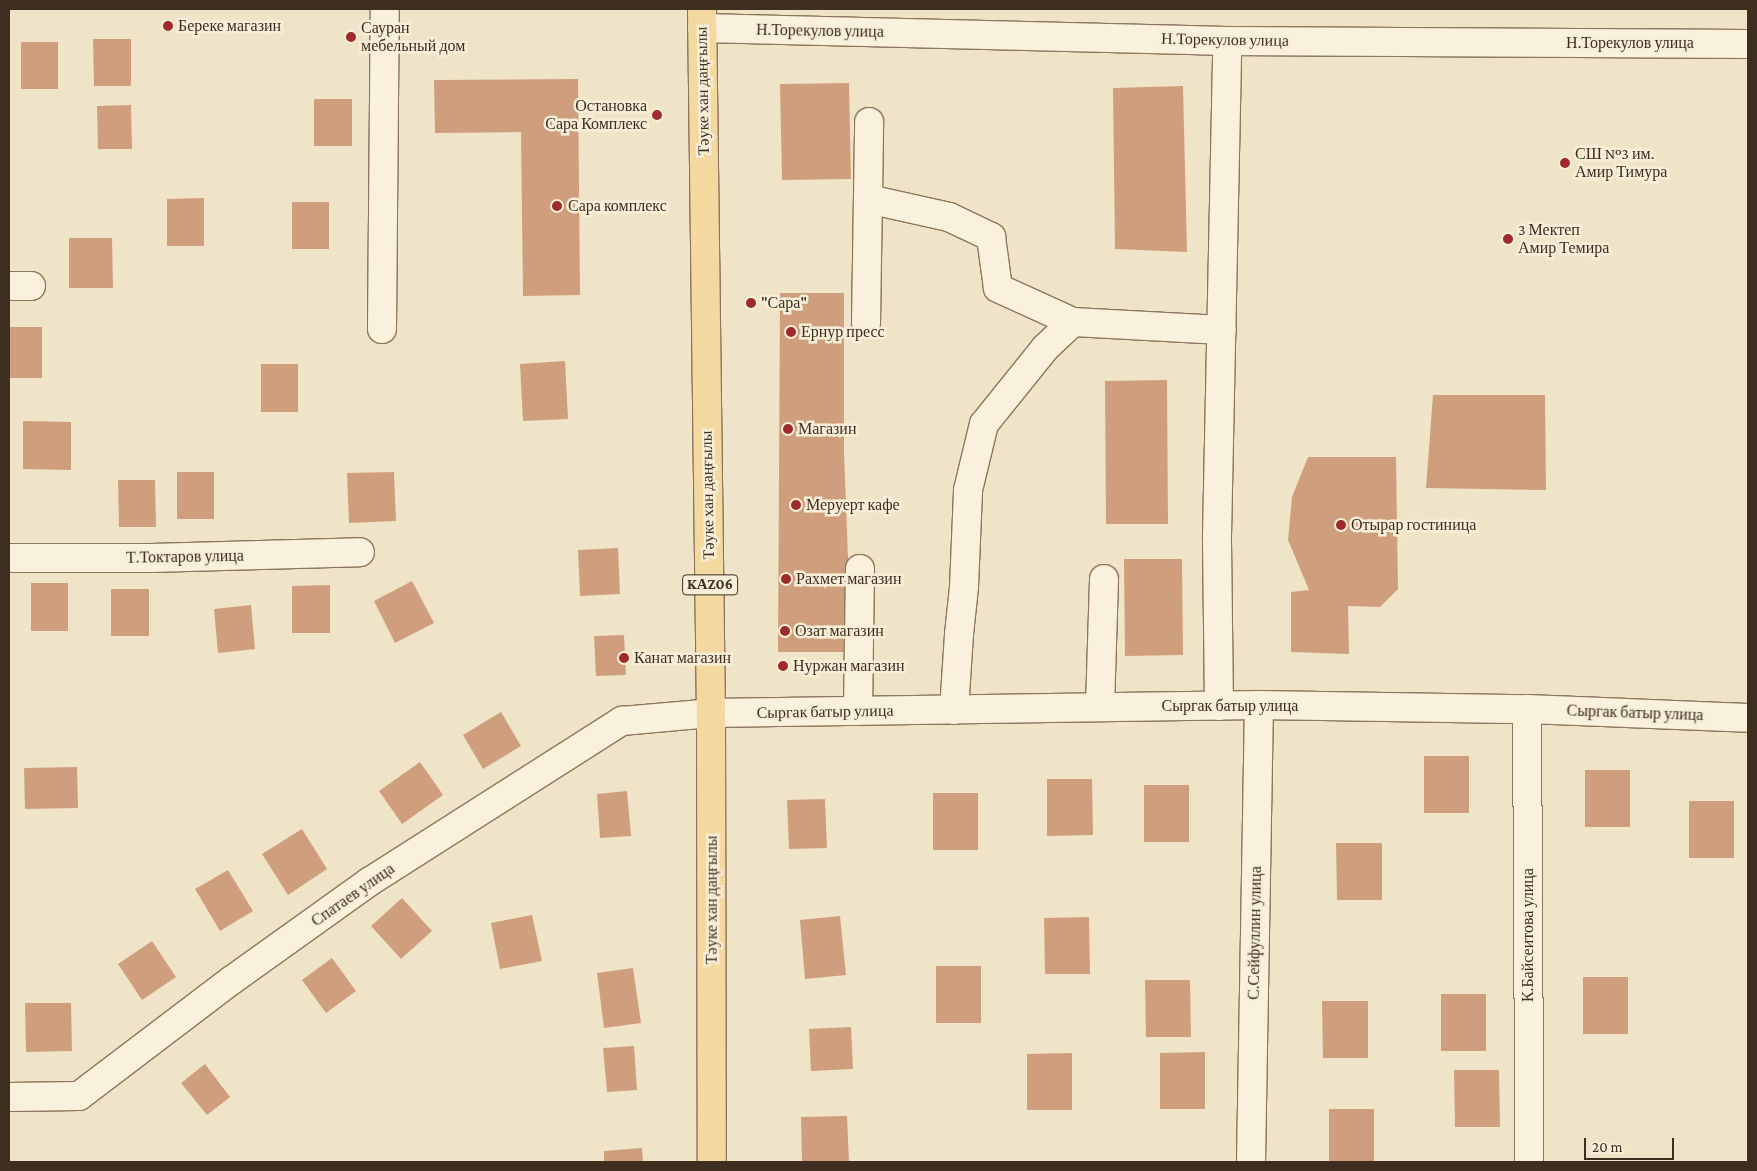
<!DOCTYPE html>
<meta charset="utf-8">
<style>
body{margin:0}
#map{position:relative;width:1757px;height:1171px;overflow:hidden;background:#f0e4c8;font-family:"Crimson Pro",serif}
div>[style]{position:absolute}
.building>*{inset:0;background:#cf9f7d}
.roads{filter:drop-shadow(1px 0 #8d765c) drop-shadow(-1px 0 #8d765c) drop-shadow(0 1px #8d765c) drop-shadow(0 -1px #8d765c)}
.minor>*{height:28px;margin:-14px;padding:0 14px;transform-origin:14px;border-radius:14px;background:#faf1dc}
.major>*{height:28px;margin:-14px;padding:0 14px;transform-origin:14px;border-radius:14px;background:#f3d9a0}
.dots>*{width:14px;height:14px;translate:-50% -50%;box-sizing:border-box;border:2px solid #f7eed8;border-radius:50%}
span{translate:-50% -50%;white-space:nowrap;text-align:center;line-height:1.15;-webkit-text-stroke:5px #f7eed8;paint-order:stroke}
.shield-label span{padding:1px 4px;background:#f7eed8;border:1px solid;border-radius:4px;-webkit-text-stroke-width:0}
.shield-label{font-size:15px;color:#3d2e20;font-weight:700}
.poi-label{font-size:16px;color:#3d2e20}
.left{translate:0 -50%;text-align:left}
.right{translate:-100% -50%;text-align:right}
.street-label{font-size:16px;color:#3d2e20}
.frame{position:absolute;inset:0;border:10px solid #3d2e20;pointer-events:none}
.scale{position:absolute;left:1584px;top:1138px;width:90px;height:22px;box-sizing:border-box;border:2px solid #3d2e20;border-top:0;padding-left:6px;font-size:15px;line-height:18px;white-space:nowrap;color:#3d2e20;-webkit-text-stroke:4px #f7eed8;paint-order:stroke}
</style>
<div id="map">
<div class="building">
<div style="clip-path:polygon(93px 39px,131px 39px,131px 86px,94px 86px)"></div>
<div style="clip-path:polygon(21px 42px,58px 42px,58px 89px,21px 89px)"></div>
<div style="clip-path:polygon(578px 79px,580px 295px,523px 296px,521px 132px,435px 133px,434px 80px)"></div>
<div style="clip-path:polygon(849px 83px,851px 179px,782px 180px,780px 84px)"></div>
<div style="clip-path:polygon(1183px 86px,1187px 252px,1115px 249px,1113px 88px)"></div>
<div style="clip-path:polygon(314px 99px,352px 99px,352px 146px,314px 146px)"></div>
<div style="clip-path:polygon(131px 105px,132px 149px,98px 149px,97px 106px)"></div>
<div style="clip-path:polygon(204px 198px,204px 246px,167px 246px,167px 199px)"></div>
<div style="clip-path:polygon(292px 202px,329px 202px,329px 249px,292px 249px)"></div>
<div style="clip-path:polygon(69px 238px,112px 238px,113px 288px,69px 288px)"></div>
<div style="clip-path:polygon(780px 293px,844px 293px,844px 451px,848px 558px,848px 652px,778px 652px)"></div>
<div style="clip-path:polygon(9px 327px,42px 327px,42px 378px,9px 378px)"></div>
<div style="clip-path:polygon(565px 361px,568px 419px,523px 421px,520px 364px)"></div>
<div style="clip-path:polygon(261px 364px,298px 364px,298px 412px,261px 412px)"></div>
<div style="clip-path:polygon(1167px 380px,1168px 524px,1106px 524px,1105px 381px)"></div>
<div style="clip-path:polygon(1433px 395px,1545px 395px,1546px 490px,1426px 488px)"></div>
<div style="clip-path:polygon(23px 421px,71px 422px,71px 470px,23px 469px)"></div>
<div style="clip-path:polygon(1308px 457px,1396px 457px,1398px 589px,1380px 607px,1348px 606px,1349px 654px,1291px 652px,1291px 592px,1309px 590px,1288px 540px,1292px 497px)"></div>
<div style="clip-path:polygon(177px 472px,214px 472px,214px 519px,177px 519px)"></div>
<div style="clip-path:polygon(394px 472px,396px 521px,349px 523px,347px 473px)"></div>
<div style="clip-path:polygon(118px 480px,155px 480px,156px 527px,119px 527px)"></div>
<div style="clip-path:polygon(618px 548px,620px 594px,580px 596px,578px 550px)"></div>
<div style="clip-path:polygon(1124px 559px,1182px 559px,1183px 655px,1125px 656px)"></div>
<div style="clip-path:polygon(412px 581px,434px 623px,395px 643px,374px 601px)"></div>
<div style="clip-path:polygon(31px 583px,68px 583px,68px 631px,31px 631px)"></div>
<div style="clip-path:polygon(330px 585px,330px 633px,292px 633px,292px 586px)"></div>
<div style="clip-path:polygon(111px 589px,149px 589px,149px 636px,111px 636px)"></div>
<div style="clip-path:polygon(251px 605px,255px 649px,218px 653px,214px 609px)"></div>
<div style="clip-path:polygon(624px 635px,626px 675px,596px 676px,594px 636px)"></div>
<div style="clip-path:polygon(501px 712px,521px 746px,483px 769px,463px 735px)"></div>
<div style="clip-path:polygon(1424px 756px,1469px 756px,1469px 813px,1424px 813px)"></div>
<div style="clip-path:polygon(420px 762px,443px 795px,402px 824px,379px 791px)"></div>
<div style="clip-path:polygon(77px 767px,78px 808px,25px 809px,24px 768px)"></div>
<div style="clip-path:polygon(1585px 770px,1630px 770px,1630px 827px,1585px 827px)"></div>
<div style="clip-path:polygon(1047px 779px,1092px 779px,1093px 835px,1047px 836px)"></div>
<div style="clip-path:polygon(1144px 785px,1189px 785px,1189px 842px,1144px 842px)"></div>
<div style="clip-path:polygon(627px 791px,631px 836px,600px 838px,597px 794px)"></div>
<div style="clip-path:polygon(933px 793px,978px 793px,978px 850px,933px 850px)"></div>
<div style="clip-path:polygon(825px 799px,827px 848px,789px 849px,787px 800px)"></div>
<div style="clip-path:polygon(1689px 801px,1734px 801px,1734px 858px,1689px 858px)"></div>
<div style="clip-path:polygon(302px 829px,327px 869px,288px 895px,262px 854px)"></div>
<div style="clip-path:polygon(1336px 843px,1382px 843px,1382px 900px,1337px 900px)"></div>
<div style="clip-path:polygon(228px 870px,253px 911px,220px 931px,195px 889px)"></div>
<div style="clip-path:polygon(402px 898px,432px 931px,401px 959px,371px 926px)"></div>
<div style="clip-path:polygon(532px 915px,542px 961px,500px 969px,491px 923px)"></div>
<div style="clip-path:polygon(840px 916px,846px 975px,805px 979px,800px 920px)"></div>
<div style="clip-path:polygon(1089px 917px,1090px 974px,1045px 974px,1044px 918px)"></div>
<div style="clip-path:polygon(152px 941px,176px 977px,142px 1000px,118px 964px)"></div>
<div style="clip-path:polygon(332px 958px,356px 991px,326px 1013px,302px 980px)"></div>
<div style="clip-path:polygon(936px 966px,981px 966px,981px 1023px,936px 1023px)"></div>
<div style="clip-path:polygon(633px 968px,641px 1023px,604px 1028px,597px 973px)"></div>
<div style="clip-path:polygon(1583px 977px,1628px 977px,1628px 1034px,1583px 1034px)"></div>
<div style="clip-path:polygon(1145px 980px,1190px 980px,1191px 1037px,1146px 1037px)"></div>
<div style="clip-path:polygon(1441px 994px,1486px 994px,1486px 1051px,1441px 1051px)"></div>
<div style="clip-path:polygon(1322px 1001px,1368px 1001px,1368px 1058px,1323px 1058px)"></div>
<div style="clip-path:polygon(25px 1003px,71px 1003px,72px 1051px,26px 1052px)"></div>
<div style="clip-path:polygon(851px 1027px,853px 1069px,811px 1071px,809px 1029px)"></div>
<div style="clip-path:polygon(634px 1046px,637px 1090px,607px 1092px,603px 1048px)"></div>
<div style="clip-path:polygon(1205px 1052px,1205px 1109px,1160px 1109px,1160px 1053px)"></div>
<div style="clip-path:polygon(1072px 1053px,1072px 1110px,1027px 1110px,1027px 1054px)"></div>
<div style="clip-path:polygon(205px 1064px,230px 1097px,207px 1115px,181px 1083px)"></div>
<div style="clip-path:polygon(1454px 1070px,1499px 1070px,1500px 1127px,1455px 1127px)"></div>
<div style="clip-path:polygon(1329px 1109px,1374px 1109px,1374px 1162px,1329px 1162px)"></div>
<div style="clip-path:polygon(847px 1116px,849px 1162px,802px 1162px,801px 1117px)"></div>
<div style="clip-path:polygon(642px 1148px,643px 1162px,604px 1162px,604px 1151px)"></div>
</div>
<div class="roads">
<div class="minor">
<div style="left:702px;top:28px;width:525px;rotate:1.42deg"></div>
<div style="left:1227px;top:41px;width:521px;rotate:0.33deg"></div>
<div style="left:868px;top:199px;width:83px;rotate:12.5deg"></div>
<div style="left:949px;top:217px;width:47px;rotate:25.5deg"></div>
<div style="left:991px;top:237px;width:51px;rotate:82.2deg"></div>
<div style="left:998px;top:288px;width:82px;rotate:24.4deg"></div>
<div style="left:9px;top:286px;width:22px"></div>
<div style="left:866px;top:323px;width:201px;rotate:-89.1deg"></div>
<div style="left:382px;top:329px;width:320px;rotate:-89.5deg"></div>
<div style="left:9px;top:558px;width:142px"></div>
<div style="left:151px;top:558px;width:209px;rotate:-1.6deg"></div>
<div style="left:1219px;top:706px;width:170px;rotate:-90.7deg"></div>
<div style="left:1217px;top:536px;width:495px;rotate:-88.8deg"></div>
<div style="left:1100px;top:707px;width:128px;rotate:-88.2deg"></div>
<div style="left:1527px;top:709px;width:453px;rotate:89.7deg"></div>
<div style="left:954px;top:710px;width:76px;rotate:-86.2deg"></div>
<div style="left:959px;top:634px;width:47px;rotate:-83.9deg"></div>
<div style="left:964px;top:587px;width:97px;rotate:-87.6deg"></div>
<div style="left:968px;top:490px;width:68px;rotate:-76.4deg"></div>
<div style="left:984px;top:424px;width:97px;rotate:-51.2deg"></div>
<div style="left:1045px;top:348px;width:38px;rotate:-43deg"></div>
<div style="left:1073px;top:322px;width:149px;rotate:3.1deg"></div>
<div style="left:858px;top:711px;width:142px;rotate:-89.2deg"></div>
<div style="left:9px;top:1097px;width:70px;rotate:-0.8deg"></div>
<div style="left:79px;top:1096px;width:192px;rotate:-37.2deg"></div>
<div style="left:232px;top:980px;width:168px;rotate:-35.6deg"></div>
<div style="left:369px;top:882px;width:300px;rotate:-32.5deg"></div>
<div style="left:622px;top:721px;width:89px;rotate:-5.1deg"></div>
<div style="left:711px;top:713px;width:548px;rotate:-0.84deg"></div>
<div style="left:1259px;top:705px;width:268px;rotate:0.9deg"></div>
<div style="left:1527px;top:709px;width:221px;rotate:2.3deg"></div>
<div style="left:1251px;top:1162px;width:457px;rotate:-89deg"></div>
</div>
<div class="major">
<div style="left:702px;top:9px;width:704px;rotate:89.27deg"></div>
<div style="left:711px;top:713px;width:449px;rotate:89.9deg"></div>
</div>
</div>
<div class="dots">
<div style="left:168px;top:26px;background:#9e2a2b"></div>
<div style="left:351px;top:37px;background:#9e2a2b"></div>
<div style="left:657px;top:115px;background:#9e2a2b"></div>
<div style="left:1565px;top:163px;background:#9e2a2b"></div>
<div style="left:557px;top:206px;background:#9e2a2b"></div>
<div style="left:1508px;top:239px;background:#9e2a2b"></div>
<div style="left:751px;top:303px;background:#9e2a2b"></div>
<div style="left:791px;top:332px;background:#9e2a2b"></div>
<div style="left:788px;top:429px;background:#9e2a2b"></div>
<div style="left:796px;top:505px;background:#9e2a2b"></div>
<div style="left:1341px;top:525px;background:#9e2a2b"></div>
<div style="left:786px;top:579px;background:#9e2a2b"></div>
<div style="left:785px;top:631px;background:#9e2a2b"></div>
<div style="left:624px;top:658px;background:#9e2a2b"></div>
<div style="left:783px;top:666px;background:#9e2a2b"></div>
</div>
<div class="shield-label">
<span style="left:710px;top:585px">KАZ06</span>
</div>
<div class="poi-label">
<span class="left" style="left:178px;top:26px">Береке магазин</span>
<span class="left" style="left:361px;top:37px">Сауран<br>мебельный дом</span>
<span class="right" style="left:647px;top:115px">Остановка<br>Сара Комплекс</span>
<span class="left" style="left:1575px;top:163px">СШ №3 им.<br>Амир Тимура</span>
<span class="left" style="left:568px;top:206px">Сара комплекс</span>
<span class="left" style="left:1518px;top:239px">3 Мектеп<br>Амир Темира</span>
<span class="left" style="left:761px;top:303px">"Сара"</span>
<span class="left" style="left:801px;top:332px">Ернур пресс</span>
<span class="left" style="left:798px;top:429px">Магазин</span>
<span class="left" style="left:806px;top:505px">Меруерт кафе</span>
<span class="left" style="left:1351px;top:525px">Отырар гостиница</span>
<span class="left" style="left:796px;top:579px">Рахмет магазин</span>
<span class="left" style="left:795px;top:631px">Озат магазин</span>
<span class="left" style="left:634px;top:658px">Канат магазин</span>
<span class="left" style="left:793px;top:666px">Нуржан магазин</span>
</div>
<div class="street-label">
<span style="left:820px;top:31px;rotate:1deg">Н.Торекулов улица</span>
<span style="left:1225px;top:40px;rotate:1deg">Н.Торекулов улица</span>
<span style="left:1630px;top:43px">Н.Торекулов улица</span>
<span style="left:703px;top:91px;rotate:-91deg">Тәуке хан даңғылы</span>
<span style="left:708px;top:495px;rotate:-91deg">Тәуке хан даңғылы</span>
<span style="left:185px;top:557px;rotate:-1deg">Т.Токтаров улица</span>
<span style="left:1230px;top:706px">Сыргак батыр улица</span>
<span style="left:825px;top:712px;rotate:-1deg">Сыргак батыр улица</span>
<span style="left:1635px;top:713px;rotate:2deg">Сыргак батыр улица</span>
<span style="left:353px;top:895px;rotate:-35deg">Спатаев улица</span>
<span style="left:712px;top:900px;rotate:-90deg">Тәуке хан даңғылы</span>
<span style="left:1255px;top:933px;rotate:-89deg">С.Сейфуллин улица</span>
<span style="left:1528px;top:935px;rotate:-90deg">К.Байсеитова улица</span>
</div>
<div class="frame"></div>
<div class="scale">20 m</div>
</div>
